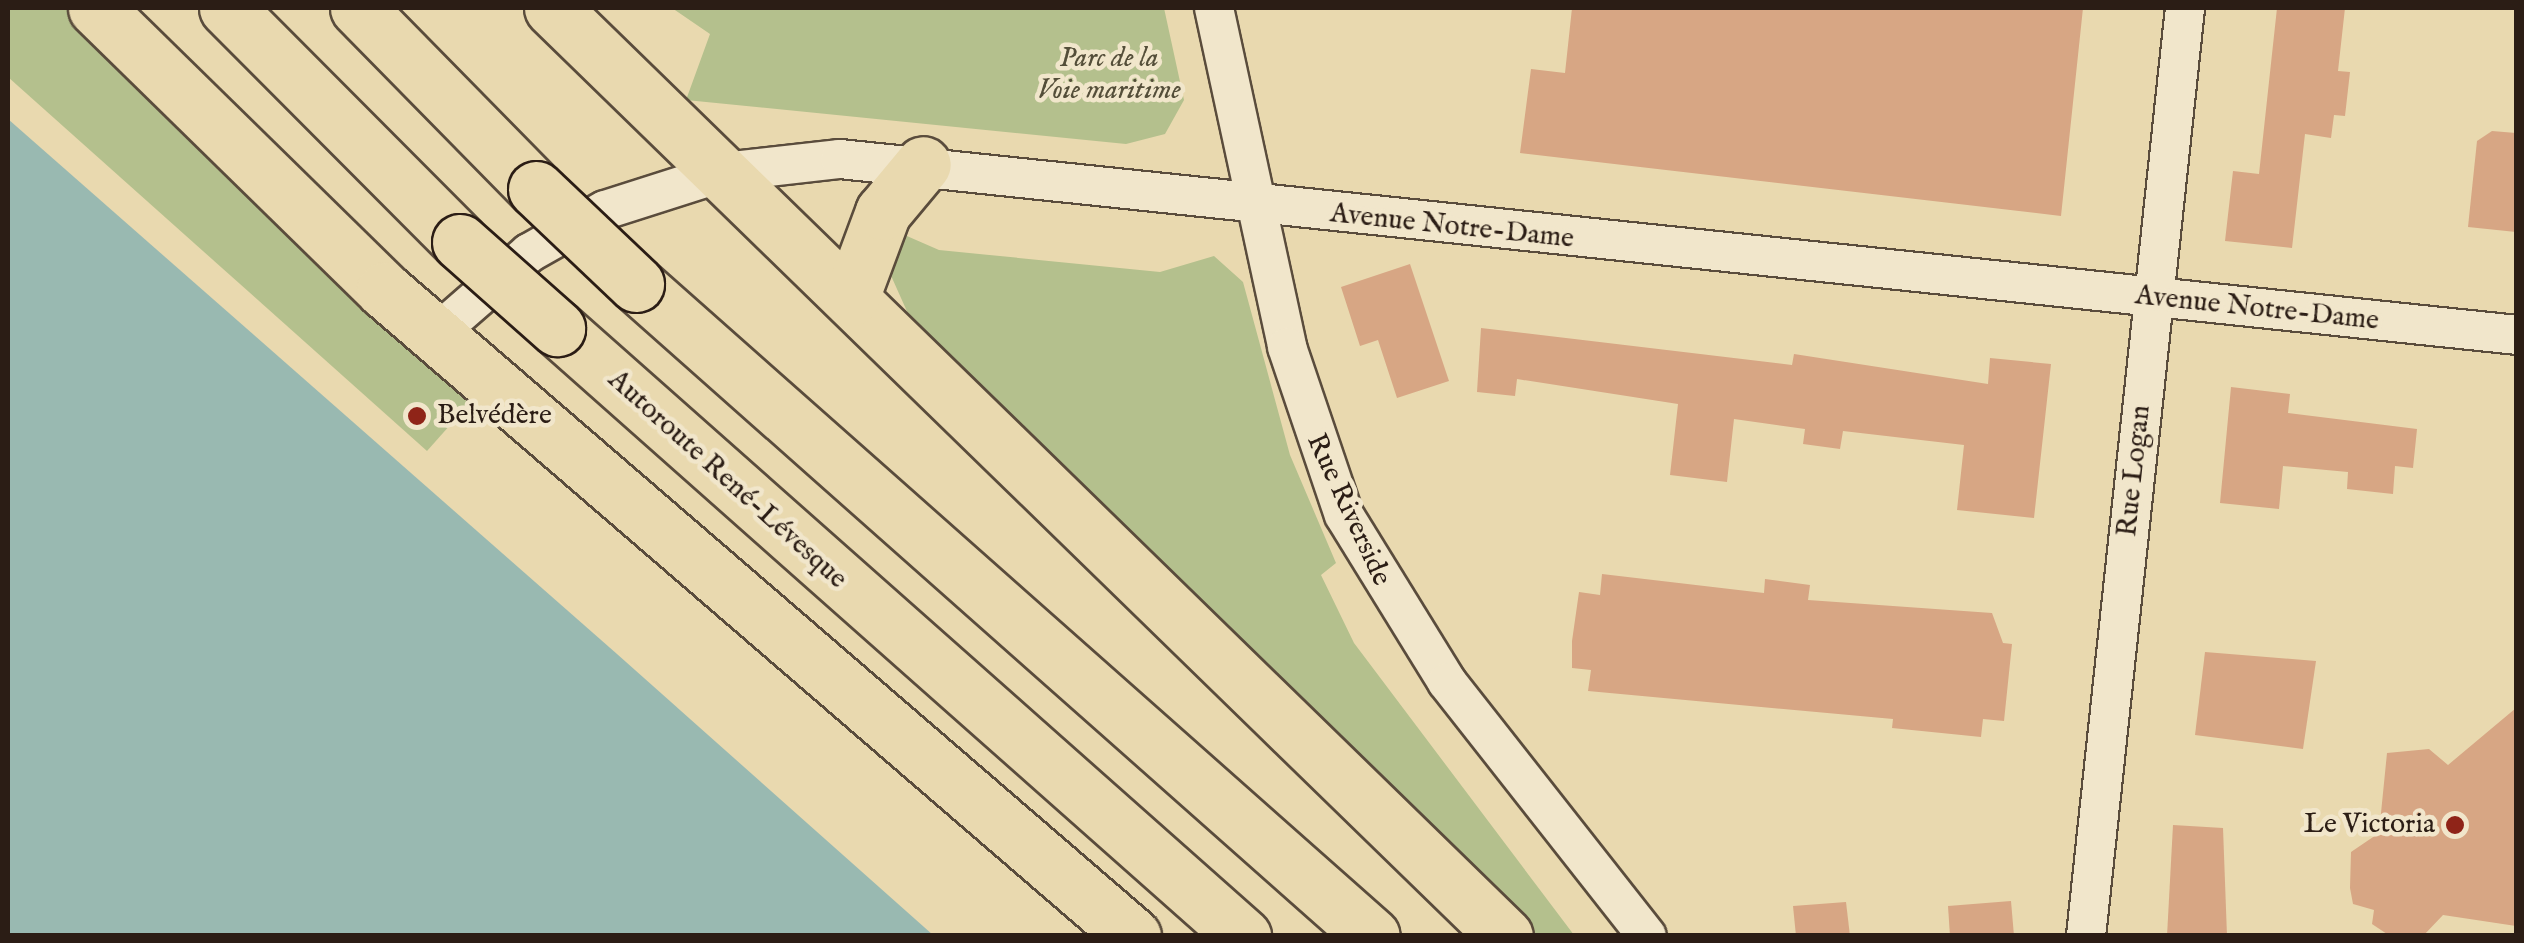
<!DOCTYPE html>
<meta charset="utf-8">
<style>
body{margin:0}
#map{position:relative;width:2524px;height:943px;overflow:hidden;background:#e9d9af;font-family:"IM FELL English",serif}
div>[style]{position:absolute}
.green>*{inset:0;background:#b4c08d}
.water>*{inset:0;background:#99b9b1}
.building>*{inset:0;background:#d7a684}
.roads{filter:drop-shadow(2px 0 #5a4c3c) drop-shadow(-2px 0 #5a4c3c) drop-shadow(0 2px #5a4c3c) drop-shadow(0 -2px #5a4c3c)}
.minor>*{height:38px;margin:-19px;padding:0 19px;transform-origin:19px;border-radius:19px;background:#f1e6cb}
.highway>*{height:55px;margin:-27.5px;padding:0 27.5px;transform-origin:27.5px;border-radius:27.5px;background:#e9d9af}
.bridges{filter:drop-shadow(2px 0 #2b1d15) drop-shadow(-2px 0 #2b1d15) drop-shadow(0 2px #2b1d15) drop-shadow(0 -2px #2b1d15)}
.highway-bridge>*{height:55px;margin:-27.5px;padding:0 27.5px;transform-origin:27.5px;border-radius:27.5px;background:#e9d9af}
.dots>*{width:28px;height:28px;translate:-50% -50%;box-sizing:border-box;border:5px solid #f1e6cb;border-radius:50%}
span{translate:-50% -50%;white-space:nowrap;text-align:center;line-height:1.15;-webkit-text-stroke:9px #f1e6cb;paint-order:stroke}
.park-label{font-size:28px;color:#544e39;font-style:italic}
.street-label{font-size:28px;color:#2b1d15}
.poi-label{font-size:28px;color:#2b1d15}
.left{translate:0 -50%;text-align:left}
.right{translate:-100% -50%;text-align:right}
.frame{position:absolute;inset:0;border:10px solid #2b1d15;pointer-events:none}
</style>
<div id="map">
<div class="green">
<div style="clip-path:polygon(8px 8px,71px 8px,475px 397px,427px 451px,8px 77px)"></div>
<div style="clip-path:polygon(672px 8px,1164px 8px,1184px 100px,1165px 134px,1126px 144px,686px 100px,710px 34px)"></div>
<div style="clip-path:polygon(900px 233px,939px 250px,1160px 272px,1214px 256px,1243px 282px,1290px 455px,1336px 563px,1321px 575px,1354px 643px,1574px 935px,1536px 935px,918px 336px,884px 260px)"></div>
</div>
<div class="water">
<div style="clip-path:polygon(8px 119px,617px 654px,933px 935px,8px 935px)"></div>
</div>
<div class="building">
<div style="clip-path:polygon(1572px 8px,2083px 8px,2061px 216px,1520px 153px,1531px 69px,1565px 73px)"></div>
<div style="clip-path:polygon(2277px 8px,2345px 8px,2338px 71px,2350px 72px,2345px 116px,2334px 115px,2331px 138px,2305px 134px,2292px 248px,2225px 241px,2233px 171px,2259px 174px)"></div>
<div style="clip-path:polygon(2492px 131px,2516px 133px,2516px 232px,2468px 227px,2477px 141px)"></div>
<div style="clip-path:polygon(1410px 264px,1449px 381px,1397px 398px,1378px 340px,1360px 346px,1341px 287px)"></div>
<div style="clip-path:polygon(1481px 328px,1792px 365px,1794px 354px,1988px 384px,1990px 358px,2051px 364px,2034px 518px,1957px 510px,1964px 445px,1843px 431px,1840px 449px,1803px 444px,1805px 429px,1734px 419px,1727px 482px,1670px 475px,1678px 404px,1517px 379px,1515px 396px,1477px 392px)"></div>
<div style="clip-path:polygon(2231px 387px,2290px 394px,2288px 413px,2417px 429px,2413px 468px,2395px 466px,2393px 494px,2347px 489px,2348px 472px,2283px 466px,2279px 509px,2220px 503px)"></div>
<div style="clip-path:polygon(1602px 574px,1764px 593px,1765px 579px,1810px 585px,1808px 600px,1992px 613px,2003px 643px,2012px 644px,2004px 721px,1983px 719px,1981px 737px,1892px 728px,1893px 719px,1588px 691px,1591px 670px,1572px 668px,1572px 641px,1579px 592px,1600px 595px)"></div>
<div style="clip-path:polygon(2205px 652px,2316px 661px,2303px 749px,2195px 735px)"></div>
<div style="clip-path:polygon(2516px 708px,2516px 926px,2443px 915px,2423px 936px,2390px 936px,2372px 924px,2374px 910px,2353px 904px,2350px 888px,2351px 852px,2379px 833px,2387px 753px,2429px 749px,2448px 765px)"></div>
<div style="clip-path:polygon(2173px 825px,2223px 828px,2227px 936px,2167px 936px)"></div>
<div style="clip-path:polygon(2011px 901px,2014px 936px,1950px 936px,1948px 906px)"></div>
<div style="clip-path:polygon(1846px 902px,1850px 936px,1796px 936px,1793px 906px)"></div>
</div>
<div class="roads">
<div class="minor">
<div style="left:1214px;top:8px;width:347px;rotate:77.8deg"></div>
<div style="left:1287px;top:347px;width:177px;rotate:71.3deg"></div>
<div style="left:1344px;top:515px;width:196px;rotate:58.3deg"></div>
<div style="left:1447px;top:682px;width:323px;rotate:51.8deg"></div>
<div style="left:435px;top:335px;width:125px;rotate:-41.1deg"></div>
<div style="left:529px;top:253px;width:87px;rotate:-29.5deg"></div>
<div style="left:605px;top:210px;width:125px;rotate:-17.7deg"></div>
<div style="left:724px;top:172px;width:117px;rotate:-6.4deg"></div>
<div style="left:840px;top:159px;width:1685px;rotate:5.99deg"></div>
<div style="left:2086px;top:936px;width:933px;rotate:-83.91deg"></div>
</div>
<div class="highway">
<div style="left:96px;top:8px;width:403px;rotate:44.4deg"></div>
<div style="left:384px;top:290px;width:989px;rotate:40.78deg"></div>
<div style="left:227px;top:8px;width:330px;rotate:45.1deg"></div>
<div style="left:358px;top:8px;width:254px;rotate:45.5deg"></div>
<div style="left:552px;top:8px;width:1330px;rotate:44.24deg"></div>
<div style="left:636px;top:284px;width:983px;rotate:41.54deg"></div>
<div style="left:851px;top:298px;width:92px;rotate:-69.6deg"></div>
<div style="left:883px;top:212px;width:62px;rotate:-50.2deg"></div>
<div style="left:557px;top:328px;width:917px;rotate:41.55deg"></div>
</div>
</div>
<div class="bridges">
<div class="highway-bridge">
<div style="left:536px;top:189px;width:138px;rotate:43.5deg"></div>
<div style="left:460px;top:242px;width:130px;rotate:41.6deg"></div>
</div>
</div>
<div class="dots">
<div style="left:417px;top:416px;background:#8f2418"></div>
<div style="left:2455px;top:825px;background:#8f2418"></div>
</div>
<div class="park-label">
<span style="left:1109px;top:75px">Parc de la<br>Voie maritime</span>
</div>
<div class="street-label">
<span style="left:1452px;top:227px;rotate:6deg">Avenue Notre-Dame</span>
<span style="left:2257px;top:309px;rotate:6deg">Avenue Notre-Dame</span>
<span style="left:2135px;top:471px;rotate:-84deg">Rue Logan</span>
<span style="left:727px;top:480px;rotate:42deg">Autoroute René-Lévesque</span>
<span style="left:1348px;top:510px;rotate:65deg">Rue Riverside</span>
</div>
<div class="poi-label">
<span class="left" style="left:437px;top:416px">Belvédère</span>
<span class="right" style="left:2435px;top:825px">Le Victoria</span>
</div>
<div class="frame"></div>
</div>
